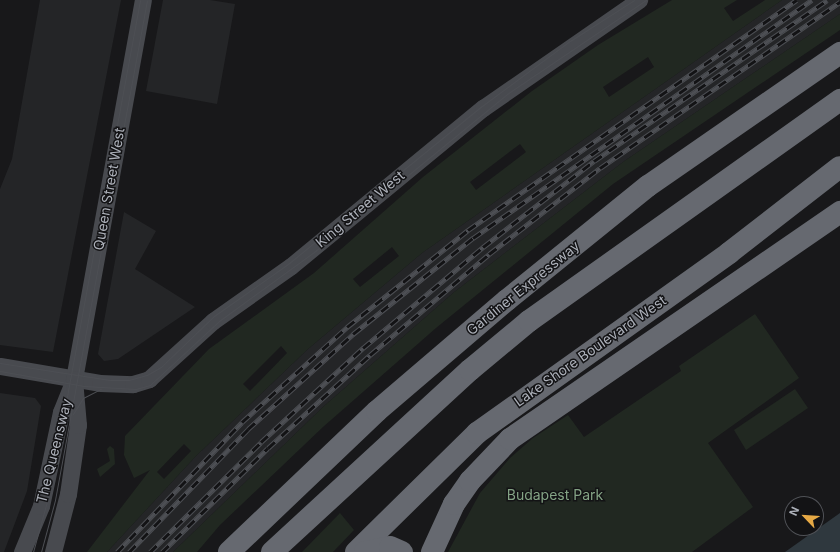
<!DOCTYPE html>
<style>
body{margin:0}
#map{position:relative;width:840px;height:552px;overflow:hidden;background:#18181a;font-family:Inter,sans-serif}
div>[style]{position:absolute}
.built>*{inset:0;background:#242527}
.green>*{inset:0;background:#212821}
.water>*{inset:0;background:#2f383e}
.secondary>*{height:17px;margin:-8.5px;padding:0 8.5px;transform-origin:8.5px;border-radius:8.5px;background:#484a4f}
.highway>*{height:22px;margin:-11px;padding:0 11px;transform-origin:11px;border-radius:11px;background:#666970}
.tram>*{height:1px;margin:-0.5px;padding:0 0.5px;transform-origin:0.5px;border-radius:0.5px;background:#4d4f54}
.rail>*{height:4.5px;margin-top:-2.25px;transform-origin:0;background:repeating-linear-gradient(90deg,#131315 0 9px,#4d4f54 0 18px);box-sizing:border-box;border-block:1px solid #4d4f54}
span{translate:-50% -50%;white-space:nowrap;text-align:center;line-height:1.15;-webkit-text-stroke:3px #131315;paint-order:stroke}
.street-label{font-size:14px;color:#acb0b9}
.park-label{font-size:14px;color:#84a385}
.north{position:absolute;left:784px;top:496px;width:40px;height:40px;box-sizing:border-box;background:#131315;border:1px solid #505257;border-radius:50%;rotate:295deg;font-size:11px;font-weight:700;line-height:16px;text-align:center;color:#acb0b9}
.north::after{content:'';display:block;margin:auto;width:14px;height:18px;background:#e6a945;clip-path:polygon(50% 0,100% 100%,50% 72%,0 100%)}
</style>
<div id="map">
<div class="built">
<div style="clip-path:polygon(40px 0,121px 0,53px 352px,0 345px,0 189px,12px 159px)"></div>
<div style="clip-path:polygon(163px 0,210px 0,235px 4px,217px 104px,146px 91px)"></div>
<div style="clip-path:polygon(782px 0,840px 0,840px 14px,623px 162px,453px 293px,323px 407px,173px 552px,107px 552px,196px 456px,308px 349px,422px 253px)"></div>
<div style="clip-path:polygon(124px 212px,156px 231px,135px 269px,195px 307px,118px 359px,104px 361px,98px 354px)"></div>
<div style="clip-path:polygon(0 393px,35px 398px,41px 406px,27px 491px,4px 552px,0 552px)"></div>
</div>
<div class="green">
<div style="clip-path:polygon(evenodd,672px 0,737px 0,724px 8px,733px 21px,765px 0,782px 0,422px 253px,308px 349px,196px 456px,107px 552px,87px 552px,150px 470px,134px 478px,124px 455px,125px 436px,209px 349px,314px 273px,423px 177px,532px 91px,598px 45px,672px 0,648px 57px,654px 67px,609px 97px,603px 87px,648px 57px,672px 0,520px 144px,526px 152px,476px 190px,470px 182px,520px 144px,672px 0,392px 247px,399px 256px,360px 287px,353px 279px,392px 247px,672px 0,281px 346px,287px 353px,250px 391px,243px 384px,281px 346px,672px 0,184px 444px,191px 451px,164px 479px,157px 472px,184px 444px)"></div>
<div style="clip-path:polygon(840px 14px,840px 30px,613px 184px,436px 328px,323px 427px,220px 525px,197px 552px,173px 552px,323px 407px,453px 293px,623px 162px)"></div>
<div style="clip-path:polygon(755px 314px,799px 378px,708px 443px,753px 507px,692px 552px,448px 552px,480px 493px,510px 458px,533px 438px,568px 415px,584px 437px,681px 371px,679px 366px)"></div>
<div style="clip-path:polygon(795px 389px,808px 408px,746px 450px,734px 430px)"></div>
<div style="clip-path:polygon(110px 446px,114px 449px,115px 464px,100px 477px,97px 469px,110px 461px,107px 449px)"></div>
<div style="clip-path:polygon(340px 513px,354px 530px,333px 552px,302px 552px)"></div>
</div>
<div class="water">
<div style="clip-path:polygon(840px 513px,840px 552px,785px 552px)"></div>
</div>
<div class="secondary">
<div style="left:0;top:366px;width:101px;rotate:9.6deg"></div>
<div style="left:100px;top:383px;width:33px;rotate:2deg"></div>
<div style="left:133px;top:384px;width:17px;rotate:-17deg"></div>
<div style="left:149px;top:379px;width:86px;rotate:-42.2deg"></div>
<div style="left:213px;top:321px;width:95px;rotate:-35.2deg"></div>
<div style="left:291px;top:266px;width:249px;rotate:-39.5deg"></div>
<div style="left:483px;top:108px;width:190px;rotate:-34.7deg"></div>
<div style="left:22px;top:552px;width:50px;rotate:-67.6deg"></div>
<div style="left:41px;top:506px;width:96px;rotate:-78deg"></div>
<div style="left:61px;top:412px;width:35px;rotate:-68deg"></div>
<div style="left:74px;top:379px;width:385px;rotate:-79.7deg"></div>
<div style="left:53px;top:552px;width:60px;rotate:-75.5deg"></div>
<div style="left:68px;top:494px;width:70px;rotate:-81.8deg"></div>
<div style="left:78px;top:425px;width:46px;rotate:-95deg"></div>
</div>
<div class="highway">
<div style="left:229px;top:552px;width:204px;rotate:-43.6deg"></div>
<div style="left:377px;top:411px;width:171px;rotate:-40.5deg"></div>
<div style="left:507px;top:300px;width:181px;rotate:-39deg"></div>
<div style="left:648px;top:186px;width:234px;rotate:-34.7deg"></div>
<div style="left:272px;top:552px;width:269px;rotate:-42.6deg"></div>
<div style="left:470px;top:370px;width:77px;rotate:-39.7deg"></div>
<div style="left:529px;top:321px;width:382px;rotate:-35.4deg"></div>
<div style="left:356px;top:552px;width:170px;rotate:-44.5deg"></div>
<div style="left:477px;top:433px;width:310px;rotate:-35.5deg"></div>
<div style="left:729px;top:253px;width:140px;rotate:-37.8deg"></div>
<div style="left:365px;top:552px;width:25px;rotate:-11deg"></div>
<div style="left:390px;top:547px;width:13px;rotate:23deg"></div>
<div style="left:432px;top:552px;width:53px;rotate:-65.4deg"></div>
<div style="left:454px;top:504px;width:28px;rotate:-55deg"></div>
<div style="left:470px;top:481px;width:58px;rotate:-46.4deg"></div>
<div style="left:510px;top:439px;width:401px;rotate:-34.5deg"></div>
</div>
<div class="tram">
<div style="left:0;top:363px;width:111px;rotate:8.8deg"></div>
<div style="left:110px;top:380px;width:19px"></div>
<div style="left:129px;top:380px;width:19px;rotate:-16deg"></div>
<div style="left:147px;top:375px;width:16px;rotate:-30deg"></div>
<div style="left:161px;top:367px;width:74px;rotate:-43.9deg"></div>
<div style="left:214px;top:316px;width:90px;rotate:-35.1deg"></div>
<div style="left:288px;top:264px;width:250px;rotate:-39.2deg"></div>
<div style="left:482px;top:106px;width:109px;rotate:-36.5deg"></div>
<div style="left:570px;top:41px;width:76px;rotate:-32.6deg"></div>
<div style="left:0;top:371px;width:85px;rotate:10.1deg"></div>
<div style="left:84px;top:386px;width:52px;rotate:3.3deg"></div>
<div style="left:136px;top:389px;width:15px;rotate:-16deg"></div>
<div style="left:150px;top:385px;width:94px;rotate:-42.8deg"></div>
<div style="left:219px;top:321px;width:117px;rotate:-36deg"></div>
<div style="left:314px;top:252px;width:249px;rotate:-39.3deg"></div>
<div style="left:507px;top:94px;width:168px;rotate:-34.1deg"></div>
<div style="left:73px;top:414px;width:19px;rotate:-58deg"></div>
<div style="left:83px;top:398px;width:20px;rotate:-27deg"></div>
<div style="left:33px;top:552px;width:60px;rotate:-74.6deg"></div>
<div style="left:49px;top:494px;width:502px;rotate:-79.56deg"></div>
<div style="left:41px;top:552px;width:54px;rotate:-74.9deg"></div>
<div style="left:55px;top:500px;width:508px;rotate:-79.57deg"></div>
</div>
<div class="rail">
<div style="left:117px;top:552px;width:180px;rotate:-46.1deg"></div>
<div style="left:242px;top:422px;width:142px;rotate:-42.1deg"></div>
<div style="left:347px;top:327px;width:155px;rotate:-38.7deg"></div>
<div style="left:468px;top:230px;width:401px;rotate:-35deg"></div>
<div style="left:129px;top:552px;width:171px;rotate:-45.9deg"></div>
<div style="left:248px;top:429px;width:142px;rotate:-42.1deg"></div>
<div style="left:353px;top:334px;width:154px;rotate:-38.7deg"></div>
<div style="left:473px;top:238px;width:414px;rotate:-35.1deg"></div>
<div style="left:150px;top:552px;width:156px;rotate:-44.7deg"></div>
<div style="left:261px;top:442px;width:139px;rotate:-42.7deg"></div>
<div style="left:363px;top:348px;width:157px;rotate:-40.1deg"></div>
<div style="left:483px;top:247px;width:140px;rotate:-37.8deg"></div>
<div style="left:594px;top:161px;width:283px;rotate:-34.6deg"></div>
<div style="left:162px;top:552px;width:148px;rotate:-44.5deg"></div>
<div style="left:268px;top:448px;width:138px;rotate:-42.4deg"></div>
<div style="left:370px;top:355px;width:156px;rotate:-40.3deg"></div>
<div style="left:489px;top:254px;width:140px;rotate:-37.8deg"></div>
<div style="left:600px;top:168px;width:292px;rotate:-34.7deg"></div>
</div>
<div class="street-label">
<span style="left:109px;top:189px;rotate:-80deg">Queen Street West</span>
<span style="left:360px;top:209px;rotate:-40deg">King Street West</span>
<span style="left:523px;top:288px;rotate:-39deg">Gardiner Expressway</span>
<span style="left:590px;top:351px;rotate:-35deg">Lake Shore Boulevard West</span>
<span style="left:54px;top:451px;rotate:-76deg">The Queensway</span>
</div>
<div class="park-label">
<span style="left:555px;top:495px">Budapest Park</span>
</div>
<div class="north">N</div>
</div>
